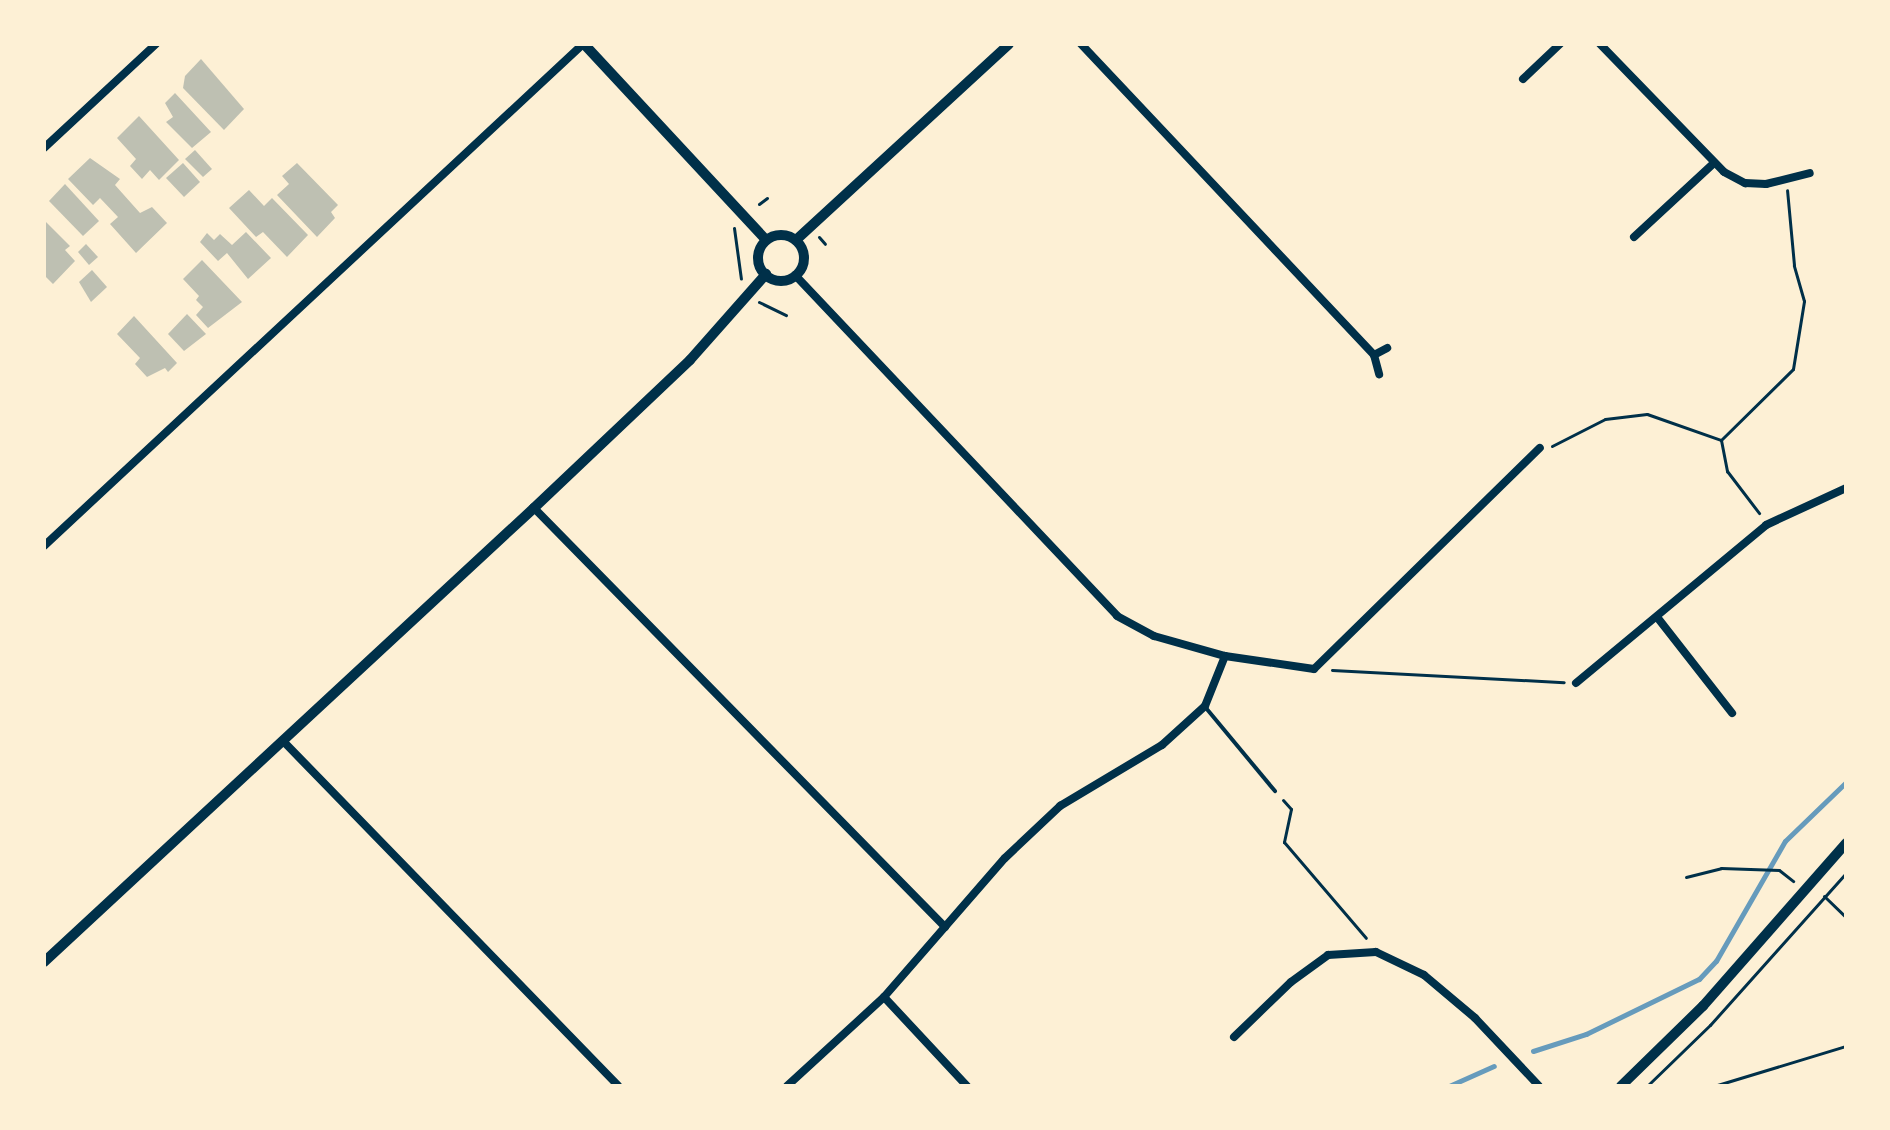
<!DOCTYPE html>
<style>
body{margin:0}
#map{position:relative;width:1890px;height:1130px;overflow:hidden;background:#fdf0d5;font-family:Roboto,sans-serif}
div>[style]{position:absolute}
.stream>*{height:5px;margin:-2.5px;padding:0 2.5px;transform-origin:2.5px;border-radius:2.5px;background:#669bbc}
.building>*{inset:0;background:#bec0b2}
.path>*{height:3px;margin:-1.5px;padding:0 1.5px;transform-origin:1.5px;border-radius:1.5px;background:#003049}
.service>*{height:4px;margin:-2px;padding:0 2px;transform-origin:2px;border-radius:2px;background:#003049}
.minor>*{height:8px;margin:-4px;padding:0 4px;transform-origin:4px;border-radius:4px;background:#003049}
.tertiary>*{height:10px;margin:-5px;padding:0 5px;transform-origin:5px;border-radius:5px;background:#003049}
.tertiary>.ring{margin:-5px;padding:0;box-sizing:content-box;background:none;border:10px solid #003049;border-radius:50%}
span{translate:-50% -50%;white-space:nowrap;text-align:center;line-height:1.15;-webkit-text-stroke:7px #fdf0d5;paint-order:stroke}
.frame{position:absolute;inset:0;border:46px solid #fdf0d5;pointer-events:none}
</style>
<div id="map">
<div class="stream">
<div style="left:1533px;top:1051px;width:56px;rotate:-17.8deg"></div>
<div style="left:1586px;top:1034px;width:126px;rotate:-26deg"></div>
<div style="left:1699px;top:979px;width:25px;rotate:-47deg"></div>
<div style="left:1716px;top:961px;width:138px;rotate:-60.1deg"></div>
<div style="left:1785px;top:841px;width:85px;rotate:-44deg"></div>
<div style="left:1449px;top:1086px;width:49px;rotate:-24deg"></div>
</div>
<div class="building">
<div style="clip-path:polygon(201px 59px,244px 109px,224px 130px,183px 88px,185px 76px)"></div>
<div style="clip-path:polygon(175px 93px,211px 132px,192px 148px,166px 122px,173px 117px,165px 103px)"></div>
<div style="clip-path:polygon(139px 116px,179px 160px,159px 180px,150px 170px,142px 179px,130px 166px,136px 159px,117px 138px)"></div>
<div style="clip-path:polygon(195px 150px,212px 169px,203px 177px,185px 159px)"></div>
<div style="clip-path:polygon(90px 158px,120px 179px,115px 185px,140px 213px,152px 207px,167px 223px,136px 253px,110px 224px,118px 217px,100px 198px,93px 205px,68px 179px)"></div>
<div style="clip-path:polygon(183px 163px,200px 182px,184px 197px,166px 178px)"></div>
<div style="clip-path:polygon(297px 163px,338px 205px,331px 212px,335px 218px,317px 237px,277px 195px,289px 184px,282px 176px)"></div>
<div style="clip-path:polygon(65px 184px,99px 221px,83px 236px,49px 201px)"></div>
<div style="clip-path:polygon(249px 190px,264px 206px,272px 198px,308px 235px,287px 257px,263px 232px,256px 237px,229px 208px)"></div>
<div style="clip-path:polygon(44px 220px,70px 246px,65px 250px,75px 261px,53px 284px,44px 275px)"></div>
<div style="clip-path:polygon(246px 232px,271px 258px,248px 279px,227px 253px,218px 261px,200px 242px,207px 233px,214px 240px,220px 234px,232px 245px)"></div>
<div style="clip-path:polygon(86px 244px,98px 257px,89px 265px,78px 252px)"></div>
<div style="clip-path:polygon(202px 260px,242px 302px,208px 328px,196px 315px,203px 307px,196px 300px,199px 296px,183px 279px)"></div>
<div style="clip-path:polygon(92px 270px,107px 287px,91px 302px,79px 282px)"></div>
<div style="clip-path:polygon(187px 314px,206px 334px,184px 351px,168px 334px)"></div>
<div style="clip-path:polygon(134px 316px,177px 363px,168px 372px,165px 368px,147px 377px,135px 364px,140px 358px,117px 334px)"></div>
</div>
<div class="path">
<div style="left:759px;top:204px;width:10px;rotate:-37deg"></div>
<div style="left:734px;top:228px;width:51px;rotate:82.2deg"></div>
<div style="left:819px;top:237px;width:9px;rotate:49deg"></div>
<div style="left:759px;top:302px;width:30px;rotate:26deg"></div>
<div style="left:1721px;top:440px;width:32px;rotate:79deg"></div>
<div style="left:1727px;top:471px;width:53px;rotate:52.7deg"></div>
<div style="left:1552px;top:446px;width:59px;rotate:-27deg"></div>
<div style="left:1605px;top:419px;width:42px;rotate:-6.8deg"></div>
<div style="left:1647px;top:414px;width:78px;rotate:19.4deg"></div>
<div style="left:1721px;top:440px;width:101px;rotate:-44.6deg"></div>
<div style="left:1793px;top:369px;width:69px;rotate:-80.8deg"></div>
<div style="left:1804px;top:301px;width:37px;rotate:-106deg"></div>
<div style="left:1794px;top:265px;width:75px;rotate:-95.3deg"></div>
<div style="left:1332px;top:670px;width:232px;rotate:3deg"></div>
<div style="left:1283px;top:800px;width:12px;rotate:48deg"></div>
<div style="left:1291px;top:809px;width:34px;rotate:102deg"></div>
<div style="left:1284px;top:842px;width:126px;rotate:49.5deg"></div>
<div style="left:1686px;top:877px;width:36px;rotate:-14deg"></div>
<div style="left:1721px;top:868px;width:58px;rotate:2deg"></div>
<div style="left:1779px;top:870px;width:18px;rotate:38deg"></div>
<div style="left:1824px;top:896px;width:30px;rotate:44deg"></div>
<div style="left:1647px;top:1086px;width:88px;rotate:-44.1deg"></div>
<div style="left:1710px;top:1025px;width:204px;rotate:-48.2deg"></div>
<div style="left:1714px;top:1086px;width:138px;rotate:-16.9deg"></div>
</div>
<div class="service">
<div style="left:1206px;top:708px;width:108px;rotate:50.3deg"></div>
</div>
<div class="minor">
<div style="left:1081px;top:44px;width:427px;rotate:46.7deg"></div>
<div style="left:1374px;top:355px;width:15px;rotate:-28deg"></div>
<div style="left:1600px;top:44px;width:178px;rotate:45.9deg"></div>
<div style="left:1724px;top:172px;width:24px;rotate:28deg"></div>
<div style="left:1745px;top:183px;width:21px;rotate:3deg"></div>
<div style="left:1766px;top:184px;width:45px;rotate:-14deg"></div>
<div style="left:1523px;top:79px;width:51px;rotate:-43.4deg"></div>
<div style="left:44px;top:148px;width:153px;rotate:-42.9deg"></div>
<div style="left:1634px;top:237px;width:109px;rotate:-42.8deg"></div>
<div style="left:795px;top:275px;width:469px;rotate:46.6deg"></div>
<div style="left:1117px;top:616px;width:42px;rotate:28.4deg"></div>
<div style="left:1154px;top:636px;width:74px;rotate:15.7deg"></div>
<div style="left:1225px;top:656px;width:90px;rotate:8.3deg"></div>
<div style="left:1314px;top:669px;width:316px;rotate:-44.4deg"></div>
<div style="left:1374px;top:355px;width:20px;rotate:75deg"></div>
<div style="left:534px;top:508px;width:587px;rotate:45.55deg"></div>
<div style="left:44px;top:546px;width:737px;rotate:-42.96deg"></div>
<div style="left:1657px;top:617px;width:122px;rotate:52deg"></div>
<div style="left:1576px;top:683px;width:247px;rotate:-39.7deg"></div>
<div style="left:1766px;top:525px;width:88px;rotate:-24.8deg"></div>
<div style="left:285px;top:743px;width:478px;rotate:45.8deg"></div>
<div style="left:884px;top:997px;width:122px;rotate:47deg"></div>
<div style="left:1234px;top:1037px;width:79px;rotate:-44deg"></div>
<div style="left:1291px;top:982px;width:46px;rotate:-36.1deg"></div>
<div style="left:1328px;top:955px;width:48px;rotate:-3.6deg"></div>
<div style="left:1376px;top:952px;width:53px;rotate:25.6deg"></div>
<div style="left:1424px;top:975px;width:67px;rotate:40.1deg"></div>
<div style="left:1475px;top:1018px;width:93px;rotate:46.7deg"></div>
<div style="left:787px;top:1086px;width:132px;rotate:-42.5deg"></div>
<div style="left:884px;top:997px;width:184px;rotate:-49deg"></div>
<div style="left:1005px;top:858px;width:76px;rotate:-43.4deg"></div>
<div style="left:1060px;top:806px;width:119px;rotate:-30.9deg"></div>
<div style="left:1162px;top:745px;width:58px;rotate:-42.2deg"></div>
<div style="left:1205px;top:706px;width:54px;rotate:-68.2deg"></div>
</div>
<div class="tertiary">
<div style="left:584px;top:44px;width:267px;rotate:47.1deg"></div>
<div class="ring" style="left:758px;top:235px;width:36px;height:36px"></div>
<div style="left:796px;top:240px;width:289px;rotate:-42.6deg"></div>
<div style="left:44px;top:962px;width:668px;rotate:-42.82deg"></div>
<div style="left:534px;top:508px;width:215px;rotate:-43.5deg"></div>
<div style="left:690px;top:360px;width:115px;rotate:-48.5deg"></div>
<div style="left:1621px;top:1086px;width:115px;rotate:-44.3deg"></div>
<div style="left:1703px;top:1006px;width:217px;rotate:-48.7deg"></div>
</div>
<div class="frame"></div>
</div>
